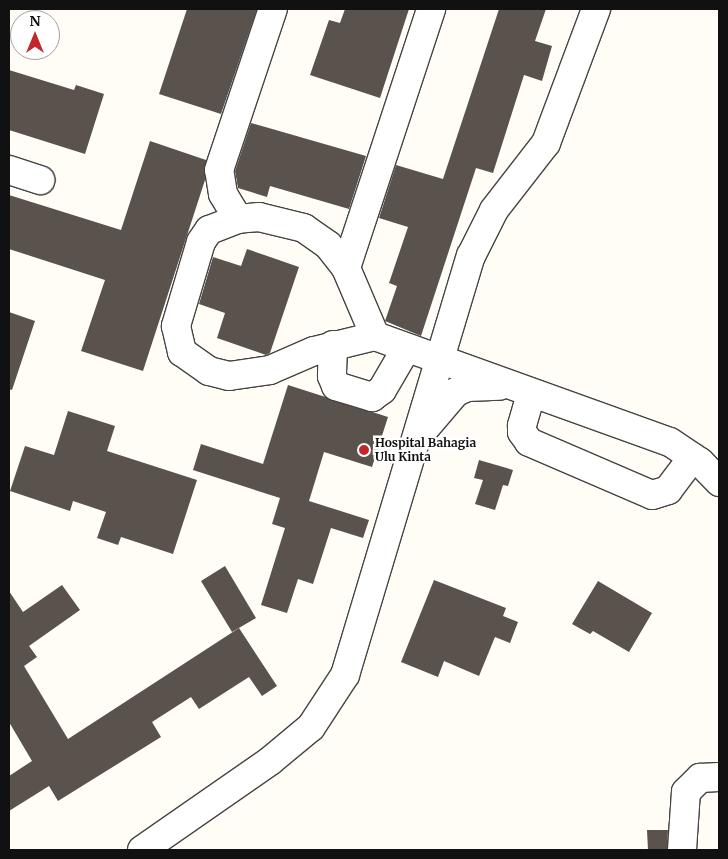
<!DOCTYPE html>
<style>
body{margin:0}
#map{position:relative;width:728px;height:859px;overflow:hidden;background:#fffdf5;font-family:Merriweather,serif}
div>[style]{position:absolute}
.building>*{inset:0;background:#5a524d}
.roads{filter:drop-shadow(1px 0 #444) drop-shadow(-1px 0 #444) drop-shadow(0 1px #444) drop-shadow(0 -1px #444)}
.minor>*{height:28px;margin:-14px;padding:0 14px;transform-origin:14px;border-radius:14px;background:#fff}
.dots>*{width:14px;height:14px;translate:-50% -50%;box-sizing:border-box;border:2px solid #fff;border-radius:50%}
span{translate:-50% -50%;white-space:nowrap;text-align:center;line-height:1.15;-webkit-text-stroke:5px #fff;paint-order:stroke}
.poi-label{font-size:12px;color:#111;font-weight:700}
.left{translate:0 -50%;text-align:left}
.frame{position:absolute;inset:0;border:10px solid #111;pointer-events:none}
.north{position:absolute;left:10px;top:10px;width:50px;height:50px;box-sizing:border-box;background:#fff;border:1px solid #a0a0a0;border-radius:50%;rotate:0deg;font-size:14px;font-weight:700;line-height:20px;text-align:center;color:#111}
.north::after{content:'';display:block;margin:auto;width:18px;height:22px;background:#c4262e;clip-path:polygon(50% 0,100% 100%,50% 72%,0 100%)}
</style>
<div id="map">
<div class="building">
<div style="clip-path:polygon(187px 9px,257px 9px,221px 114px,159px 94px)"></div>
<div style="clip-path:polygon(345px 9px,409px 9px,380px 98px,310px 75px,329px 20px,340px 23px)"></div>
<div style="clip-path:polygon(499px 9px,546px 9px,535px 41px,552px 46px,542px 81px,524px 75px,493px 173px,476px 168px,421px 336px,385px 321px,397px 286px,389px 283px,408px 227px,379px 218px,396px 165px,443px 179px)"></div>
<div style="clip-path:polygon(9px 70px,74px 90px,76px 85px,104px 94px,85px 154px,9px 130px)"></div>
<div style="clip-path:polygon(251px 123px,366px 156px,349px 209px,270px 186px,267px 197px,238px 188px,235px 171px)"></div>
<div style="clip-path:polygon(150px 141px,206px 160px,205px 180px,143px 371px,81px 351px,105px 280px,9px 249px,9px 195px,121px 230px)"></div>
<div style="clip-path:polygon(247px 249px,299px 267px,270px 353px,266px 355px,217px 338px,225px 313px,199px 304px,213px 257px,241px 266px)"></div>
<div style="clip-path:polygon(9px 312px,35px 321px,12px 390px,9px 389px)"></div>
<div style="clip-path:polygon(288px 385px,388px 417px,372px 467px,324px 452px,309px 501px,369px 520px,363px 538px,331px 528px,313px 584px,298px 579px,287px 613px,261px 605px,285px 528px,272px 524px,280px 498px,193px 470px,201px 444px,263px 464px)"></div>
<div style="clip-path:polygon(68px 411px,115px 426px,107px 451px,197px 480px,173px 554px,121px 537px,118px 545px,97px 538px,106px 512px,73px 501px,70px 511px,10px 491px,25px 446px,54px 455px)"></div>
<div style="clip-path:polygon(479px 460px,513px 470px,508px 486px,503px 485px,495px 510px,475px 504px,483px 480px,474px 478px)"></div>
<div style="clip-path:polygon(225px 566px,256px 618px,232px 632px,201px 581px)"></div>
<div style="clip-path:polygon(434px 580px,506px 608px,503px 616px,518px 622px,510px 643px,495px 637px,479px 676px,444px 661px,438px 677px,401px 662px)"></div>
<div style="clip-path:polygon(598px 581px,652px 613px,629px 652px,593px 631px,590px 634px,572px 624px)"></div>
<div style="clip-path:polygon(62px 585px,80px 610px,29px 646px,37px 657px,24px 666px,68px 739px,239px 628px,277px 686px,262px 696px,249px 677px,199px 709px,191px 697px,152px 722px,161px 737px,58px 801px,49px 786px,9px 811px,9px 776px,32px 761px,9px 722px,9px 591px,23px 612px)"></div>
<div style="clip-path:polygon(647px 830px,668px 830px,667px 850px,648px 850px)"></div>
</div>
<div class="roads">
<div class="minor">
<div style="left:9px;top:170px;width:33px;rotate:18deg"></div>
<div style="left:238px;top:219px;width:29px;rotate:-121deg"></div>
<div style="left:223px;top:194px;width:24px;rotate:-99deg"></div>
<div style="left:219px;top:170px;width:170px;rotate:-71.5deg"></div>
<div style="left:346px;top:268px;width:273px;rotate:-71.8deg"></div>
<div style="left:375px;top:336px;width:74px;rotate:-113.1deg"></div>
<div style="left:346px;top:268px;width:29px;rotate:-128deg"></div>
<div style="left:328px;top:245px;width:29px;rotate:-145deg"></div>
<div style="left:304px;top:228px;width:46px;rotate:-166.3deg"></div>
<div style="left:259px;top:217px;width:21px;rotate:175deg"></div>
<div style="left:238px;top:219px;width:31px;rotate:159deg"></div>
<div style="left:209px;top:230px;width:14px;rotate:124deg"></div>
<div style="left:201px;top:242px;width:88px;rotate:106.6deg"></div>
<div style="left:176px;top:326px;width:27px;rotate:77deg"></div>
<div style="left:182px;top:352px;width:33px;rotate:35deg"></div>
<div style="left:209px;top:371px;width:21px;rotate:14deg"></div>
<div style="left:229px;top:376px;width:41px;rotate:-8.3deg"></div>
<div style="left:270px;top:370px;width:48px;rotate:-23.4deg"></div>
<div style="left:314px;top:351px;width:63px;rotate:-13.8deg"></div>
<div style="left:375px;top:336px;width:313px;rotate:19.8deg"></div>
<div style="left:670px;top:442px;width:36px;rotate:34deg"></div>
<div style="left:700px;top:462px;width:28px;rotate:46deg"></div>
<div style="left:333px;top:345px;width:31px;rotate:92deg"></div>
<div style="left:332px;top:376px;width:11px;rotate:68deg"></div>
<div style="left:336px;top:386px;width:38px;rotate:17deg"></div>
<div style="left:372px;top:397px;width:12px;rotate:-35deg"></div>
<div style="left:382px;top:390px;width:48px;rotate:-59.7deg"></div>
<div style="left:531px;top:394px;width:33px;rotate:106deg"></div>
<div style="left:522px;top:426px;width:6px;rotate:90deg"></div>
<div style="left:522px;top:432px;width:12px;rotate:55deg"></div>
<div style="left:529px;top:442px;width:134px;rotate:23.3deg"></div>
<div style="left:652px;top:495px;width:17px;rotate:-17deg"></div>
<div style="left:668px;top:490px;width:41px;rotate:-52.9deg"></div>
<div style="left:427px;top:426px;width:45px;rotate:-49.5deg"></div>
<div style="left:456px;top:392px;width:12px;rotate:-24deg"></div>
<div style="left:467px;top:387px;width:32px;rotate:-2deg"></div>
<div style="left:142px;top:850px;width:156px;rotate:-34.8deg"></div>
<div style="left:270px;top:761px;width:53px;rotate:-39.7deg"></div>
<div style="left:311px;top:727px;width:62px;rotate:-56.8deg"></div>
<div style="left:345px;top:675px;width:438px;rotate:-73.3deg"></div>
<div style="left:471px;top:256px;width:51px;rotate:-63.4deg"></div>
<div style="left:494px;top:210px;width:85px;rotate:-52.2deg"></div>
<div style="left:546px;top:143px;width:143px;rotate:-69.5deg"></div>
<div style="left:682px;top:850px;width:58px;rotate:-86.1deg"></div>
<div style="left:686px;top:792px;width:20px;rotate:-45deg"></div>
<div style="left:700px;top:778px;width:19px;rotate:-3deg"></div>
</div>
</div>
<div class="dots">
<div style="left:364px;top:450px;background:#c4262e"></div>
</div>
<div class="poi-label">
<span class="left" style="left:375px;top:450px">Hospital Bahagia<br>Ulu Kinta</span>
</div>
<div class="frame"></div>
<div class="north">N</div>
</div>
